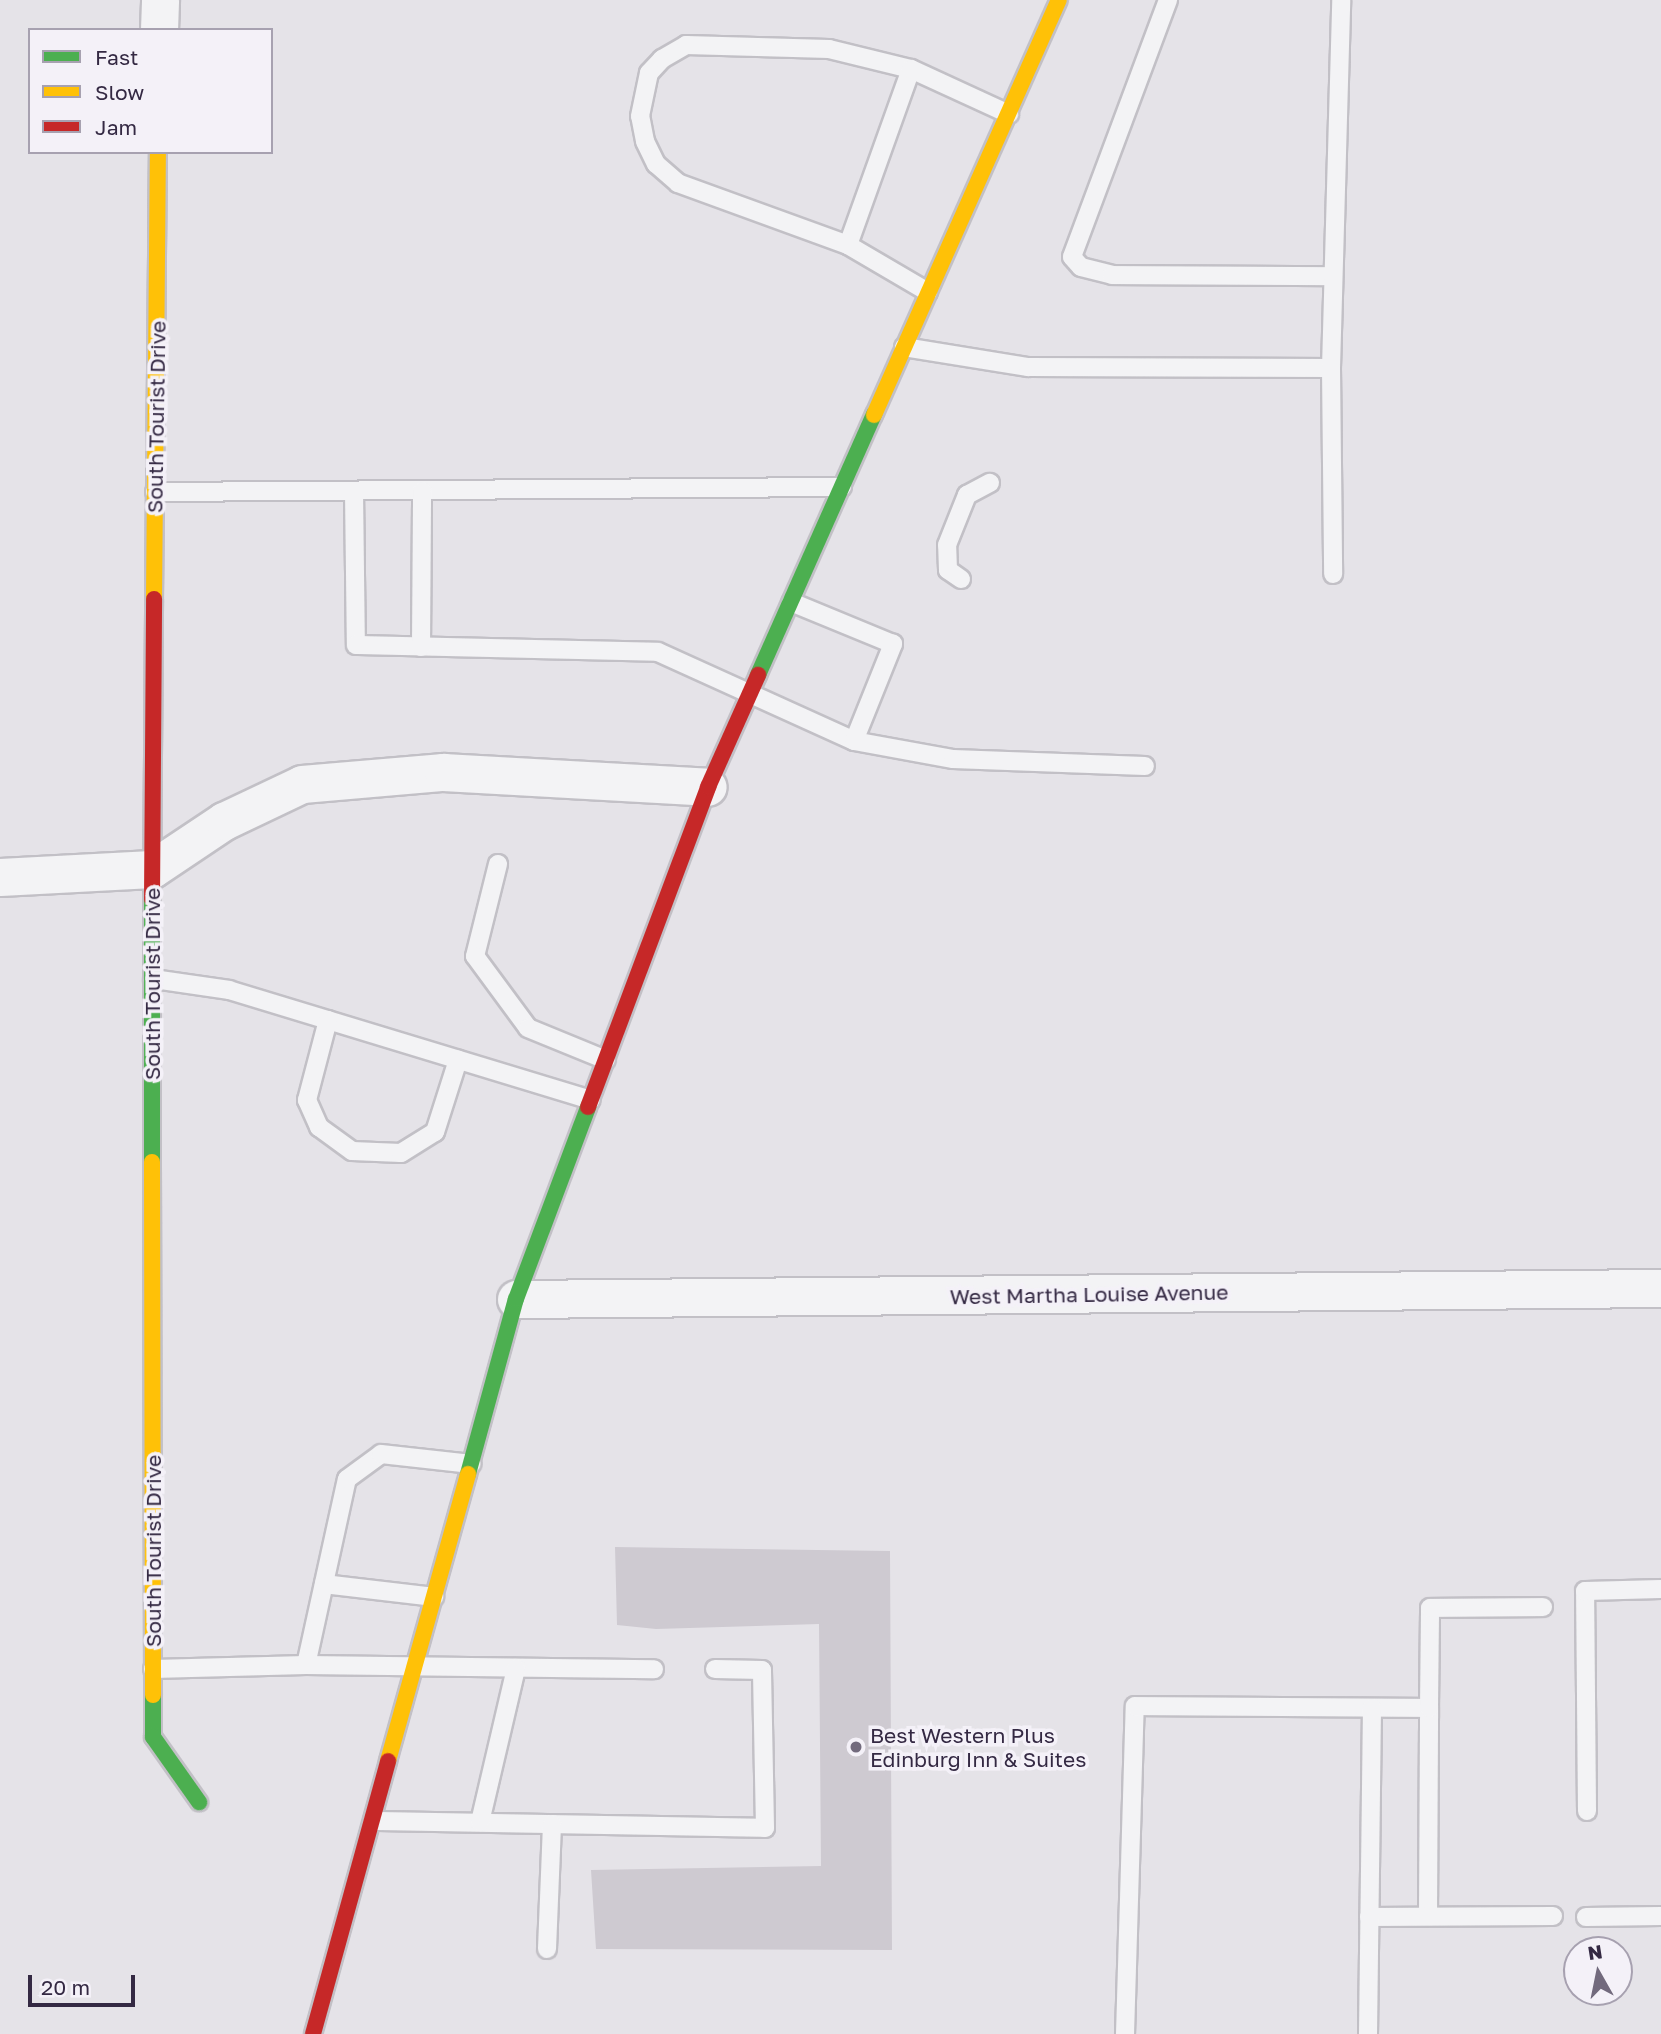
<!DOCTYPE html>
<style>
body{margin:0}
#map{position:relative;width:1661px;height:2034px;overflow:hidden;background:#e5e3e8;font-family:"Golos Text",sans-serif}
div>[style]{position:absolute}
.building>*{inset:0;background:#cecad1}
.roads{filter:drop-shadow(2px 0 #c2c0c6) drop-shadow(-2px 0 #c2c0c6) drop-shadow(0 2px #c2c0c6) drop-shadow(0 -2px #c2c0c6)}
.lane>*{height:18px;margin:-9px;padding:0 9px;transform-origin:9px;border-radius:9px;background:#f3f3f5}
.street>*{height:37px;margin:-18.5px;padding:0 18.5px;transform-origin:18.5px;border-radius:18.5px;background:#f3f3f5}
.fast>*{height:16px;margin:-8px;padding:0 8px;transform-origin:8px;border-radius:8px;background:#4caf50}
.slow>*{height:16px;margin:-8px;padding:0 8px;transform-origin:8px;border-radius:8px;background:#ffc107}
.jam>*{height:16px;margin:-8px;padding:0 8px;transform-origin:8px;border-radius:8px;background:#c62828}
.dots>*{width:19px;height:19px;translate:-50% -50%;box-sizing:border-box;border:4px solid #f4f1f8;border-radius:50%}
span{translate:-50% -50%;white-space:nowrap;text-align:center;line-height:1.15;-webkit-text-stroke:7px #f4f1f8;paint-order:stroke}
.street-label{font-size:21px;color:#342943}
.poi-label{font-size:21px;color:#342943}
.left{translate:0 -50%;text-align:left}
.legend{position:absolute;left:28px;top:28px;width:245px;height:126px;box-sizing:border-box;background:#f4f1f8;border:2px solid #a7a1b0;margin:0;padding:9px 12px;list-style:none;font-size:21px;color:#342943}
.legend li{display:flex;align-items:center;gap:14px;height:35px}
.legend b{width:35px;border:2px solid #a7a1b0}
.north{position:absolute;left:1563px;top:1936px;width:70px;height:70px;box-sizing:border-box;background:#f4f1f8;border:2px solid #a7a1b0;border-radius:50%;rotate:351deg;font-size:19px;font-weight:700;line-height:28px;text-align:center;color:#342943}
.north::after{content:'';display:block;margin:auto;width:24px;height:32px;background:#726a7d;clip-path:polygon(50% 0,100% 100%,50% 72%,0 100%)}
.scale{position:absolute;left:28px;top:1975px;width:107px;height:32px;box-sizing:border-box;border:4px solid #342943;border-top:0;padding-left:9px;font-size:21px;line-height:24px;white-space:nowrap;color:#342943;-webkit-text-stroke:5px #f4f1f8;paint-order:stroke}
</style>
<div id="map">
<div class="building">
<div style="clip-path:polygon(615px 1547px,890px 1551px,892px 1950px,596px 1949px,591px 1870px,821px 1866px,819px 1624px,656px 1629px,617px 1625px)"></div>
</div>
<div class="roads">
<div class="lane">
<div style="left:1168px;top:0;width:274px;rotate:110.5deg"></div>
<div style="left:1072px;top:257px;width:13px;rotate:48deg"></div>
<div style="left:1081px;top:267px;width:32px;rotate:14deg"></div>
<div style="left:1112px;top:275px;width:221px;rotate:0.3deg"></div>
<div style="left:848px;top:245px;width:187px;rotate:-70.3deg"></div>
<div style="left:928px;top:292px;width:93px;rotate:-149.6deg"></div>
<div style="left:848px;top:245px;width:181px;rotate:-160deg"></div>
<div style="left:678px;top:183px;width:29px;rotate:-139deg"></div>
<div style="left:656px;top:164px;width:25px;rotate:-116deg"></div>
<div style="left:645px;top:141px;width:25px;rotate:-101deg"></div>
<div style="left:640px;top:116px;width:44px;rotate:-78.2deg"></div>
<div style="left:649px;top:73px;width:19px;rotate:-47deg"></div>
<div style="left:662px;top:59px;width:28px;rotate:-30deg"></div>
<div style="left:686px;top:45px;width:143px;rotate:1.6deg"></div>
<div style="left:829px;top:49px;width:84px;rotate:13.7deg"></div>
<div style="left:911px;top:69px;width:108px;rotate:24.7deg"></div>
<div style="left:904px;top:347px;width:126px;rotate:9.2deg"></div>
<div style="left:1028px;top:367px;width:303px;rotate:0.2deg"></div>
<div style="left:1331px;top:368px;width:368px;rotate:-88.4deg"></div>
<div style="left:1331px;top:368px;width:206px;rotate:89.4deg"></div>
<div style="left:354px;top:491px;width:154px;rotate:89.3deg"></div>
<div style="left:356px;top:645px;width:302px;rotate:1.3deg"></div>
<div style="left:658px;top:652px;width:215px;rotate:24.4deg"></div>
<div style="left:854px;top:741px;width:105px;rotate:-68.1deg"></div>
<div style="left:893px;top:644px;width:110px;rotate:-157.6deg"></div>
<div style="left:155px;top:492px;width:687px;rotate:-0.42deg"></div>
<div style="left:961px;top:579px;width:16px;rotate:-145deg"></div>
<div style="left:948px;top:570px;width:25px;rotate:-92deg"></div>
<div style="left:947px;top:545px;width:54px;rotate:-68.2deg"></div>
<div style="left:967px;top:495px;width:26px;rotate:-28deg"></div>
<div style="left:421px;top:647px;width:156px;rotate:-89.6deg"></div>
<div style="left:854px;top:741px;width:101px;rotate:10.3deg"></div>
<div style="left:953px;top:759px;width:192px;rotate:2.1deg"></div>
<div style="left:498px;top:864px;width:95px;rotate:104deg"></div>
<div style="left:475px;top:956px;width:89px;rotate:53.6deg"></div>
<div style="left:528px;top:1028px;width:84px;rotate:22.3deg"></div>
<div style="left:153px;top:979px;width:77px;rotate:8.2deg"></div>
<div style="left:229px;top:990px;width:378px;rotate:16.9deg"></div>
<div style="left:328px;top:1020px;width:83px;rotate:104.7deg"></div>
<div style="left:307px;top:1100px;width:30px;rotate:66deg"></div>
<div style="left:319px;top:1127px;width:41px;rotate:36deg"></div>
<div style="left:352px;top:1151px;width:49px;rotate:2.3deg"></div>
<div style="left:401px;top:1153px;width:40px;rotate:-32deg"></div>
<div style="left:435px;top:1132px;width:76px;rotate:-72.3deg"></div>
<div style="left:324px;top:1584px;width:111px;rotate:6.7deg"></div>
<div style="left:306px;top:1665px;width:348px;rotate:0.7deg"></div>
<div style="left:153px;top:1669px;width:153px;rotate:-1.5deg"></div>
<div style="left:306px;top:1665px;width:190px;rotate:-77.6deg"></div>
<div style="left:347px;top:1479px;width:42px;rotate:-36.3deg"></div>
<div style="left:381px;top:1454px;width:91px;rotate:6.3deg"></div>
<div style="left:1587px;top:1811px;width:220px;rotate:-90.5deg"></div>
<div style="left:1585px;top:1591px;width:76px;rotate:-1.5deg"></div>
<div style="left:373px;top:1821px;width:392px;rotate:1deg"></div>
<div style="left:765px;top:1828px;width:158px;rotate:-91.1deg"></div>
<div style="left:762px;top:1670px;width:47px;rotate:-178.8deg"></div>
<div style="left:480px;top:1822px;width:158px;rotate:-76.8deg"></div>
<div style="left:1428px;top:1916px;width:208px;rotate:-89.7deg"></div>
<div style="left:1369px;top:1917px;width:184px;rotate:-0.3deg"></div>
<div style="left:1586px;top:1917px;width:75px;rotate:-0.8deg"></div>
<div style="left:547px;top:1949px;width:125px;rotate:-87.7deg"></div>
<div style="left:1125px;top:2034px;width:328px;rotate:-88.3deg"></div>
<div style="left:1135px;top:1706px;width:294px;rotate:0.4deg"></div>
<div style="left:1429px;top:1708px;width:100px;rotate:-89.4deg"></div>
<div style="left:1430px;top:1608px;width:113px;rotate:-0.5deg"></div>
<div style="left:1368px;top:2034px;width:326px;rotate:-89.3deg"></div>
</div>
<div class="street">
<div style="left:159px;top:30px;width:30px;rotate:-88deg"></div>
<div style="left:0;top:877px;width:152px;rotate:-3deg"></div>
<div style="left:152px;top:869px;width:87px;rotate:-33.7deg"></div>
<div style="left:224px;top:821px;width:86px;rotate:-25.4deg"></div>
<div style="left:302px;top:784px;width:142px;rotate:-4.9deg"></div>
<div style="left:443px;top:772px;width:265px;rotate:3.2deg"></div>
<div style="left:516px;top:1299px;width:1145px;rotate:-0.55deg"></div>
</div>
<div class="fast">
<div style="left:758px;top:675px;width:285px;rotate:-66deg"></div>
<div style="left:152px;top:899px;width:263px;rotate:90deg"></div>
<div style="left:468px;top:1474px;width:181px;rotate:-74.7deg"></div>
<div style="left:516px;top:1299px;width:205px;rotate:-69.4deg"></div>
<div style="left:153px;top:1695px;width:42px;rotate:90deg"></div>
<div style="left:153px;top:1737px;width:80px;rotate:54.7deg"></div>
</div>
<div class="slow">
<div style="left:874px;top:415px;width:454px;rotate:-66deg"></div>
<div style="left:154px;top:599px;width:447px;rotate:-89.5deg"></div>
<div style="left:152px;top:1162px;width:533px;rotate:89.89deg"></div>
<div style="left:388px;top:1761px;width:298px;rotate:-74.4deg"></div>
</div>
<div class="jam">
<div style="left:152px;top:899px;width:300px;rotate:-89.6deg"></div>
<div style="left:588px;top:1107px;width:342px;rotate:-69.4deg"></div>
<div style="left:708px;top:787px;width:123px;rotate:-65.9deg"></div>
<div style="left:313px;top:2034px;width:283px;rotate:-74.6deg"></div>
</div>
</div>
<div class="dots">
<div style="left:856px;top:1747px;background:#726a7d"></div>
</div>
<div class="street-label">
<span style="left:156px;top:417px;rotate:-89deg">South Tourist Drive</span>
<span style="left:152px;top:984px;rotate:-90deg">South Tourist Drive</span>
<span style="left:1089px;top:1294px;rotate:-1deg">West Martha Louise Avenue</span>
<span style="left:153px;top:1551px;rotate:-90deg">South Tourist Drive</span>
</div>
<div class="poi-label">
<span class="left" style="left:870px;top:1747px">Best Western Plus<br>Edinburg Inn &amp; Suites</span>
</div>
<ul class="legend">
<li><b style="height:9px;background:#4caf50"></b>Fast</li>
<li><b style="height:9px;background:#ffc107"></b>Slow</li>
<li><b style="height:9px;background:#c62828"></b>Jam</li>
</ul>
<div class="north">N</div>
<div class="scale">20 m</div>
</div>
